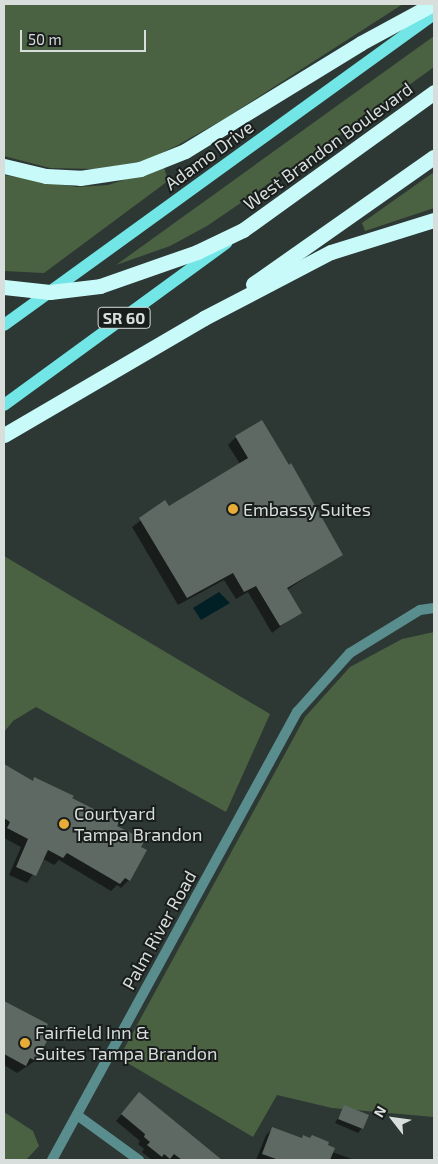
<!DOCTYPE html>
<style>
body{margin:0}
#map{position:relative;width:438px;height:1164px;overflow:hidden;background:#2d3835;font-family:"Exo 2",sans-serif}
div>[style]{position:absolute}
.green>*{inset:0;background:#4a6241}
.water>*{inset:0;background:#012026}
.shadow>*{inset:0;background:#0007}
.building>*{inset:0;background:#5f6963}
.street>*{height:10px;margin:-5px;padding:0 5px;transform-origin:5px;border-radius:5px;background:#5a8e8e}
.primary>*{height:12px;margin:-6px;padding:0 6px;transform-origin:6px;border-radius:6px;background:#72e6e6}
.highway>*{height:15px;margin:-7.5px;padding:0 7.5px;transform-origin:7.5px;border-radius:7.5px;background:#c9fafa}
.dots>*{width:14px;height:14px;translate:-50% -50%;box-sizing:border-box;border:2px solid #191e1d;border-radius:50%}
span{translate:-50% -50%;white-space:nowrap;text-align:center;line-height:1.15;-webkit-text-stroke:4px #191e1d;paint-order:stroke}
.shield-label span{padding:1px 4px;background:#191e1d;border:1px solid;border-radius:4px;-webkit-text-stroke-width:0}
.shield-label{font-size:16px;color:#d7dedc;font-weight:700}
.street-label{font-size:18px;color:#d7dedc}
.poi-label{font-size:18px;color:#d7dedc}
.left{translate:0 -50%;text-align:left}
.frame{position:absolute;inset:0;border:5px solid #d7dedc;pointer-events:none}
.north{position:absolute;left:368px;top:1094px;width:50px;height:50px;-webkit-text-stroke:4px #191e1d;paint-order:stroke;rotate:300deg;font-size:14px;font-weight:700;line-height:20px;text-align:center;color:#d7dedc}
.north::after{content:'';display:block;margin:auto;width:18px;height:22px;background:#d7dedc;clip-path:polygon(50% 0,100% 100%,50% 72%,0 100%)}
.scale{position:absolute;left:20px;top:30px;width:126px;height:22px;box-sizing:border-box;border:2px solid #d7dedc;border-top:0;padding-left:6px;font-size:15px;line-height:18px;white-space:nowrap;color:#d7dedc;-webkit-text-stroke:4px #191e1d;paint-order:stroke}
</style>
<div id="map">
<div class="green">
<div style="clip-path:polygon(4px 4px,403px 4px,224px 119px,178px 145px,145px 161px,96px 169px,50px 168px,4px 156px)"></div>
<div style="clip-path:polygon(434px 36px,434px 67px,344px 132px,207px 226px,170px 246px,116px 265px)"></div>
<div style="clip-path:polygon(164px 167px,168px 181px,44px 273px,4px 271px,4px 175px,77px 187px,108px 185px)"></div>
<div style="clip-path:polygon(434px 172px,434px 208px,365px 231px,362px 223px)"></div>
<div style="clip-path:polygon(4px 556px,270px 714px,226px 812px,36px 707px,13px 721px,4px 732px)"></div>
<div style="clip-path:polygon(434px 632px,434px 1117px,332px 1108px,277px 1095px,253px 1137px,119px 1058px,305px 717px,350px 667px,402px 639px)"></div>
<div style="clip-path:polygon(4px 1112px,33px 1131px,39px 1146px,26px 1160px,4px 1160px)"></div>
</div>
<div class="water">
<div style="clip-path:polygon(219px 592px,230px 603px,201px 620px,193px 608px)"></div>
</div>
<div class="shadow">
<div style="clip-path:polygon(236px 437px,341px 554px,287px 590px,300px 612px,272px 633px,248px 592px,236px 599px,224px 580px,178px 605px,132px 527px,165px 502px,169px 508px,240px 464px,228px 445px)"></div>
<div style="clip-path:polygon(4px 766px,32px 782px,35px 779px,115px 826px,129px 880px,121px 888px,117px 885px,111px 891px,59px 860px,54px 865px,43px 859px,27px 883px,9px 875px,21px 847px,4px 838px)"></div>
<div style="clip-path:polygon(4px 1003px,47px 1024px,44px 1030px,50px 1033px,35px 1061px,17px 1073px,4px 1065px)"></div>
<div style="clip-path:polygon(133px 1100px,213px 1154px,208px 1160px,152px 1160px,142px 1152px,144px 1149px,138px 1144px,140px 1141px,116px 1121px)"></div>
<div style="clip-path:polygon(345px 1106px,362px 1128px,358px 1133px,335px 1123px)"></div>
<div style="clip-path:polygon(273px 1128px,326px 1146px,332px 1152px,355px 1160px,256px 1160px,266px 1135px)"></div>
</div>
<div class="building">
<div style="clip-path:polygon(262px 420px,289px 465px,291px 463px,343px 555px,287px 588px,302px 613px,280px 626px,256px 586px,244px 592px,233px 573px,187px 598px,139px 518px,165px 500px,169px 506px,248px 458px,235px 436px)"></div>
<div style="clip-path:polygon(4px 764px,33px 781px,34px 777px,74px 796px,72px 798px,119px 822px,117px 826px,145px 840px,141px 847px,147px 850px,130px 881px,125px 878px,120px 884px,67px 853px,63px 858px,48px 850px,36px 876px,16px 867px,28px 839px,7px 828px,10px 822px,4px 818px)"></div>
<div style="clip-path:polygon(4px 1001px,48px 1024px,45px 1029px,52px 1032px,36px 1061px,30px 1058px,26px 1066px,4px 1054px)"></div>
<div style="clip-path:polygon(139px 1092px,222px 1160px,182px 1160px,174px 1154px,170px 1159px,164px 1154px,162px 1157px,147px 1145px,150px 1142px,144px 1137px,145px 1134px,121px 1114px)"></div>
<div style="clip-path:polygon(344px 1105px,369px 1115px,363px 1129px,338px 1119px)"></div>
<div style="clip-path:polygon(272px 1127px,302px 1138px,303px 1135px,310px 1138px,312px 1135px,329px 1142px,328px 1145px,335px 1148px,330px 1160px,279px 1160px,262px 1154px)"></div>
</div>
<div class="street">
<div style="left:77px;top:1115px;width:77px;rotate:36deg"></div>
<div style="left:52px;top:1160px;width:511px;rotate:-61.33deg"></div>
<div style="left:297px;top:712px;width:79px;rotate:-48.1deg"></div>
<div style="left:350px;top:653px;width:82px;rotate:-31.6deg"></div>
<div style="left:420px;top:610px;width:14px;rotate:-8deg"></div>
</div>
<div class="primary">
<div style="left:4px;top:325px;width:531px;rotate:-35.88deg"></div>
<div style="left:4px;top:405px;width:275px;rotate:-36.1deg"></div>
</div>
<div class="highway">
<div style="left:4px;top:166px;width:43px;rotate:13.4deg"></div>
<div style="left:46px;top:176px;width:34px;rotate:3deg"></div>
<div style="left:80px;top:178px;width:61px;rotate:-8.5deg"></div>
<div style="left:140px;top:169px;width:48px;rotate:-21.8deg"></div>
<div style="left:185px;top:151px;width:206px;rotate:-31.5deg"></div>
<div style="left:361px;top:43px;width:82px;rotate:-28.4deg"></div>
<div style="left:253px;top:284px;width:221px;rotate:-35.1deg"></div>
<div style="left:4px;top:287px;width:46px;rotate:6.2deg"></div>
<div style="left:50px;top:292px;width:50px;rotate:-6.8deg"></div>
<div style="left:100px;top:286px;width:103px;rotate:-19.3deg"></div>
<div style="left:197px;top:252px;width:51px;rotate:-25.6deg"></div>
<div style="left:243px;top:230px;width:236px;rotate:-35.8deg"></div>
<div style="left:4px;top:435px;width:232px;rotate:-30.3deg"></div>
<div style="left:204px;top:318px;width:143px;rotate:-27.5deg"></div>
<div style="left:331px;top:252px;width:108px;rotate:-17.3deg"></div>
</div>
<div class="dots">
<div style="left:233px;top:509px;background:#e7ac37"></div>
<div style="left:64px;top:824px;background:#e7ac37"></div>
<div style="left:25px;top:1043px;background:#e7ac37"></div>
</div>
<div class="shield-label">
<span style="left:124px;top:318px">SR 60</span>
</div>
<div class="street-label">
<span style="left:328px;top:146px;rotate:-36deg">West Brandon Boulevard</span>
<span style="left:209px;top:155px;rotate:-36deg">Adamo Drive</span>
<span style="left:159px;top:930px;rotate:-61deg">Palm River Road</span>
</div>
<div class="poi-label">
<span class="left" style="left:243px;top:509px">Embassy Suites</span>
<span class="left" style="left:74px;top:824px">Courtyard<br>Tampa Brandon</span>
<span class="left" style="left:35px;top:1043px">Fairfield Inn &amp;<br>Suites Tampa Brandon</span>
</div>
<div class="frame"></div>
<div class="north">N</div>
<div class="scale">50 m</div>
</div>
